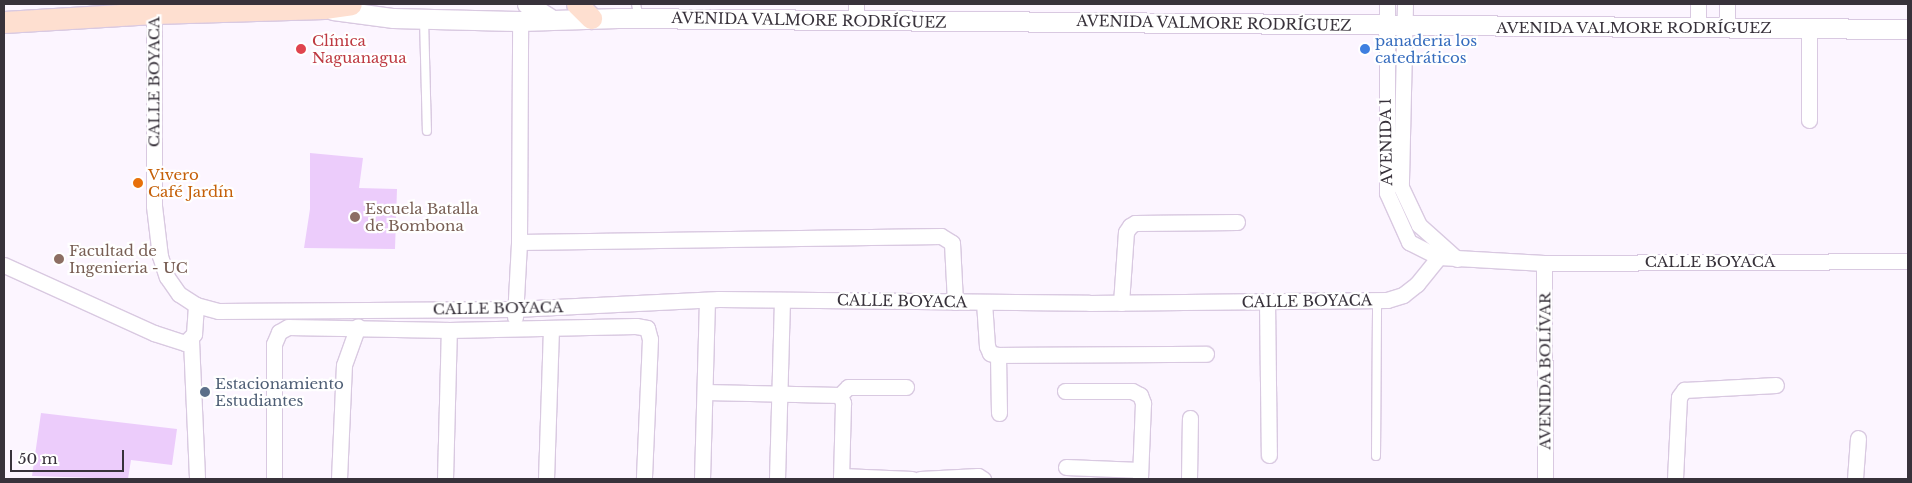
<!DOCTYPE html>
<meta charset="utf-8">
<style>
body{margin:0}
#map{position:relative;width:1912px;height:483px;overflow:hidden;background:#fcf5ff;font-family:"Libre Baskerville",serif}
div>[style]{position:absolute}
.building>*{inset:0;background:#ecccfb}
.roads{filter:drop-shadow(1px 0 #d9c9e1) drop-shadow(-1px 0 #d9c9e1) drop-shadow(0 1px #d9c9e1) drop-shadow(0 -1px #d9c9e1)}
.service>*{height:8px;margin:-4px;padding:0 4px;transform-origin:4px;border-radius:4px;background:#fff}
.minor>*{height:15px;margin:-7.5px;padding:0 7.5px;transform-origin:7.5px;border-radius:7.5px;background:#fff}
.tertiary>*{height:19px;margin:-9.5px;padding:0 9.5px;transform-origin:9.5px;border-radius:9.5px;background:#fff}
.secondary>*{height:21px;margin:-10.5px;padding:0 10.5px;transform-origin:10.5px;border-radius:10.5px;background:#fedfd0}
.dots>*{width:14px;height:14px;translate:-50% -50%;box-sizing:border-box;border:2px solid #fff;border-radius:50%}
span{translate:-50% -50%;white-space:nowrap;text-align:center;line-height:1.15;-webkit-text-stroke:4.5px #fff;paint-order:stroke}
.street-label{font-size:15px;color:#38323b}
.health-label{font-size:15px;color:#be3a42}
.left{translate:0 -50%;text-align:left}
.shop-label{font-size:15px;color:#366cbe}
.food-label{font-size:15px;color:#c56008}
.education-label{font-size:15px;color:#785e54}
.service-label{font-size:15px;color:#4e5e75}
.frame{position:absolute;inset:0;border:5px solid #38323b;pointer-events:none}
.scale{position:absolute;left:10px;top:450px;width:114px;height:22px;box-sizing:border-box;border:2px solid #38323b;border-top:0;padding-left:6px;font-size:15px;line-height:18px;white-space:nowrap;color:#38323b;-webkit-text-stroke:4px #fff;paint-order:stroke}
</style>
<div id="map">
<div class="building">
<div style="clip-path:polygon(310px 153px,363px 158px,359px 188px,397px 189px,395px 249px,304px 248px,310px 209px)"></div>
<div style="clip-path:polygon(41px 413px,177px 429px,172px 465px,131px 460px,128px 479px,32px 476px)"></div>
</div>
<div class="roads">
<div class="service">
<div style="left:636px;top:4px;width:14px;rotate:78deg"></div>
<div style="left:424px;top:19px;width:112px;rotate:88.5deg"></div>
<div style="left:1376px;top:456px;width:156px;rotate:-89.6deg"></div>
</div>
<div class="minor">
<div style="left:1387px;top:4px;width:189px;rotate:90deg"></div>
<div style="left:1387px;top:193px;width:54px;rotate:65.8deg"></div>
<div style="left:1409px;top:242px;width:34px;rotate:27deg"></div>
<div style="left:1405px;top:4px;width:183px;rotate:91.3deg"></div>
<div style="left:1401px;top:187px;width:42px;rotate:64.7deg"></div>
<div style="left:1419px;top:225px;width:51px;rotate:41.8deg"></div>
<div style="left:1698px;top:4px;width:25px;rotate:90deg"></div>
<div style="left:1727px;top:4px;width:25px;rotate:90deg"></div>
<div style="left:154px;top:5px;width:201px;rotate:90deg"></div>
<div style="left:154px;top:206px;width:50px;rotate:83.2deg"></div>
<div style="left:160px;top:256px;width:22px;rotate:72deg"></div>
<div style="left:167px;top:277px;width:21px;rotate:55deg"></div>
<div style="left:179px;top:294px;width:20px;rotate:33deg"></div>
<div style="left:196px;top:305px;width:23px;rotate:15deg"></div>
<div style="left:218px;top:311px;width:297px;rotate:-0.4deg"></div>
<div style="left:515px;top:309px;width:204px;rotate:-2.8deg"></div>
<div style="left:719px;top:299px;width:370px;rotate:0.6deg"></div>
<div style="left:1089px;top:303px;width:298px;rotate:-0.6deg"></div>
<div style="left:1387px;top:300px;width:17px;rotate:-17deg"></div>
<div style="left:1403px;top:295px;width:18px;rotate:-38deg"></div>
<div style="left:1417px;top:284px;width:35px;rotate:-51deg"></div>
<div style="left:1439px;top:257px;width:105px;rotate:3.3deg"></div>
<div style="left:1544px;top:263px;width:364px;rotate:-0.3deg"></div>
<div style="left:856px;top:20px;width:16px;rotate:-90deg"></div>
<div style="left:1809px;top:29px;width:91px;rotate:90deg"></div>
<div style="left:519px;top:242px;width:422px;rotate:-0.8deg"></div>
<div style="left:941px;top:236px;width:13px;rotate:32deg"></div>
<div style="left:952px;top:243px;width:59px;rotate:87.1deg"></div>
<div style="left:1544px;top:263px;width:216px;rotate:89.7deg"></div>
<div style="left:4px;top:265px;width:165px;rotate:24.4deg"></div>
<div style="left:154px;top:333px;width:33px;rotate:18deg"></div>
<div style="left:185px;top:343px;width:13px;rotate:-45deg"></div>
<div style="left:194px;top:334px;width:29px;rotate:-86deg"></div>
<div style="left:1267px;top:301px;width:154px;rotate:89.3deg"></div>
<div style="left:984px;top:302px;width:44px;rotate:86.1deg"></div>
<div style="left:987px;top:346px;width:8px;rotate:67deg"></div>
<div style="left:990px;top:353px;width:8px;rotate:14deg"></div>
<div style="left:998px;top:355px;width:208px;rotate:-0.3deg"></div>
<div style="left:1121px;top:303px;width:71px;rotate:-86deg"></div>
<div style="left:1126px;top:232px;width:7px;rotate:-56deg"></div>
<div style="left:1130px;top:226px;width:6px;rotate:-31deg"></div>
<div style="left:1135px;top:223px;width:102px;rotate:-0.6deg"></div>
<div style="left:515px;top:317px;width:75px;rotate:-86.9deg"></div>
<div style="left:519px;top:242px;width:221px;rotate:-89.7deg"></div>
<div style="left:191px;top:340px;width:139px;rotate:87.5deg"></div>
<div style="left:998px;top:355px;width:58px;rotate:89deg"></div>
<div style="left:1065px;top:391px;width:67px"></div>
<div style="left:1132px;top:391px;width:9px;rotate:27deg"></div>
<div style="left:1140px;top:395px;width:9px;rotate:69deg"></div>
<div style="left:1143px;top:403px;width:76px;rotate:92.3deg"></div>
<div style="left:705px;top:392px;width:135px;rotate:1.3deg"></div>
<div style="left:840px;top:395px;width:9px;rotate:69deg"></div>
<div style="left:843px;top:403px;width:76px;rotate:91.5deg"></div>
<div style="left:840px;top:395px;width:11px;rotate:-45deg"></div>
<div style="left:848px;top:387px;width:58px"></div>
<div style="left:1066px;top:467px;width:74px;rotate:2.3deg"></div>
<div style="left:841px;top:476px;width:71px;rotate:2.4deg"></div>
<div style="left:274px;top:479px;width:135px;rotate:-90deg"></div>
<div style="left:274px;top:344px;width:13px;rotate:-67deg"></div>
<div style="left:279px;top:332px;width:10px;rotate:-29deg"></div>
<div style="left:288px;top:327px;width:161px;rotate:1.1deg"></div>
<div style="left:449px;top:330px;width:187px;rotate:-1.2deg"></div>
<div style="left:636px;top:326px;width:11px;rotate:10deg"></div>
<div style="left:647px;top:328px;width:11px;rotate:75deg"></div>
<div style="left:650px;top:339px;width:140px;rotate:92.5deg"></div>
<div style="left:339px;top:479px;width:114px;rotate:-87.5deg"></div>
<div style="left:344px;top:365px;width:41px;rotate:-70.3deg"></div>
<div style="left:445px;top:479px;width:149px;rotate:-88.5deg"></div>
<div style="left:546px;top:479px;width:149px;rotate:-88.1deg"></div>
<div style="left:702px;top:479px;width:178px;rotate:-88.4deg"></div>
<div style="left:777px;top:479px;width:179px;rotate:-88.4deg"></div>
<div style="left:920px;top:479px;width:58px;rotate:-3deg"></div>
<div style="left:978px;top:476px;width:6px;rotate:31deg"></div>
<div style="left:1189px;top:479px;width:61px;rotate:-89.1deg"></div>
<div style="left:1675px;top:479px;width:82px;rotate:-87.2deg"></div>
<div style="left:1679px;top:397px;width:9px;rotate:-54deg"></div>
<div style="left:1684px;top:390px;width:92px;rotate:-3.1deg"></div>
<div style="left:1855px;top:479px;width:41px;rotate:-85.8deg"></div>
</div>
<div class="tertiary">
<div style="left:527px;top:4px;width:26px;rotate:32deg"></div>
<div style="left:333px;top:10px;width:61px;rotate:7.6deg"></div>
<div style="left:393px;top:18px;width:127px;rotate:1.4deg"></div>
<div style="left:520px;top:21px;width:98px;rotate:-1.8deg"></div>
<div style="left:618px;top:18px;width:1290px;rotate:0.49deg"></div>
</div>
<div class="secondary">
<div style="left:577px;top:4px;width:20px;rotate:45deg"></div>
<div style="left:4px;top:22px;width:150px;rotate:-3.4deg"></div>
<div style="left:154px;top:13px;width:170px;rotate:-1.7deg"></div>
<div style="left:324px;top:8px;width:27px;rotate:-8deg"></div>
</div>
</div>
<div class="dots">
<div style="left:301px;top:49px;background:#e0444e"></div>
<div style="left:1365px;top:49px;background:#3f7fe0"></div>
<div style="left:138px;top:183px;background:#e8710a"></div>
<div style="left:355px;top:217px;background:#8d6e63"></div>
<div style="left:59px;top:259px;background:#8d6e63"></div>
<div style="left:205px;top:392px;background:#5c6f8a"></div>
</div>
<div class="street-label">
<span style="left:809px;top:20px;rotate:1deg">AVENIDA VALMORE RODRÍGUEZ</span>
<span style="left:1214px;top:23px;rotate:1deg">AVENIDA VALMORE RODRÍGUEZ</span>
<span style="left:1634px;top:28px">AVENIDA VALMORE RODRÍGUEZ</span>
<span style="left:154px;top:82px;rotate:-90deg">CALLE BOYACA</span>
<span style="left:1386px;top:142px;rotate:-91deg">AVENIDA 1</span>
<span style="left:1710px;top:262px">CALLE BOYACA</span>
<span style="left:902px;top:301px;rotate:1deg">CALLE BOYACA</span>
<span style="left:1307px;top:301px;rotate:-1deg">CALLE BOYACA</span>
<span style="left:498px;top:308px;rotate:-1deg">CALLE BOYACA</span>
<span style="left:1545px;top:371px;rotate:-90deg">AVENIDA BOLÍVAR</span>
</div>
<div class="health-label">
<span class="left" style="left:312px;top:49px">Clínica<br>Naguanagua</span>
</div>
<div class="shop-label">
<span class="left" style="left:1375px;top:49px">panaderia los<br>catedráticos</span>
</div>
<div class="food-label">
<span class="left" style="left:148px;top:183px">Vivero<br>Café Jardín</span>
</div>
<div class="education-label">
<span class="left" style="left:365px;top:217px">Escuela Batalla<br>de Bombona</span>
<span class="left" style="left:69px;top:259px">Facultad de<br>Ingenieria - UC</span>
</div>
<div class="service-label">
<span class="left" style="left:215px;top:392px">Estacionamiento<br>Estudiantes</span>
</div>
<div class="frame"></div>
<div class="scale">50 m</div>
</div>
